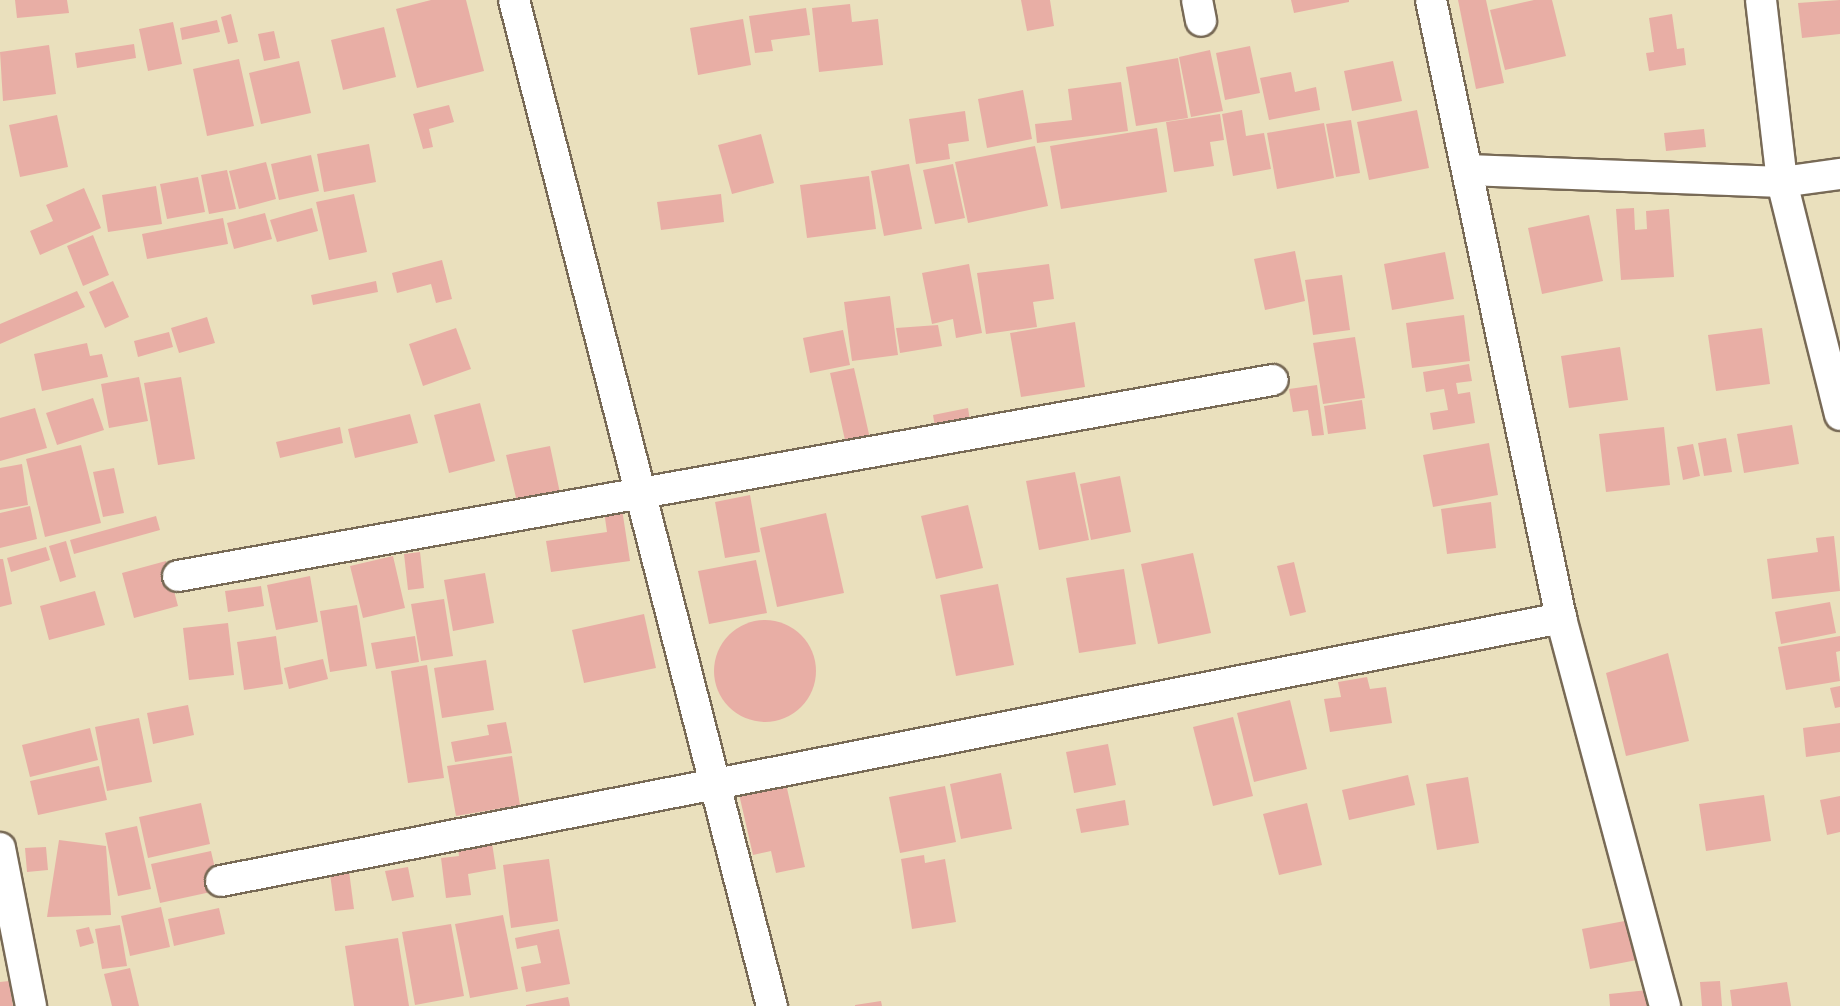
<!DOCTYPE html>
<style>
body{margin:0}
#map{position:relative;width:1840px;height:1006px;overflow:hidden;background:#eae0bd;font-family:Cardo,serif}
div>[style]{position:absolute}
.building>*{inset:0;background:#e8aea5}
.round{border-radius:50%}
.roads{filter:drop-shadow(2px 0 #786a56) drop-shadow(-2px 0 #786a56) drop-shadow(0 2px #786a56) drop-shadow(0 -2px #786a56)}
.minor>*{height:30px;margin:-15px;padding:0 15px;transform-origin:15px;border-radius:15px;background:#fff}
span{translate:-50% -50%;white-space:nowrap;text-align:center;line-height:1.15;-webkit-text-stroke:4.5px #fbf7ec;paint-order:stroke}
</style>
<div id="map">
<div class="building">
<div style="clip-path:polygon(15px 0,67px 0,69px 13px,17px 18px)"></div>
<div style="clip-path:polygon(431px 0,466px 0,484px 71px,417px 88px,396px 9px)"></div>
<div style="clip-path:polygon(1021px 0,1050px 0,1054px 26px,1027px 31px)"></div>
<div style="clip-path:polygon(1291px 0,1349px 0,1349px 2px,1294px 13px)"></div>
<div style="clip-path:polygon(1458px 0,1486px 0,1504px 83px,1476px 89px)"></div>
<div style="clip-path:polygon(1534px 0,1552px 0,1566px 56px,1505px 70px,1490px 10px)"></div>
<div style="clip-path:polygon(1840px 0,1840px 34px,1802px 38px,1798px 3px)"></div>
<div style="clip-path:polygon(850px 4px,852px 22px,878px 19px,883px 65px,819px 72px,812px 8px)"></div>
<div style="clip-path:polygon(806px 8px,810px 35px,771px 40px,773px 51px,755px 53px,749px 16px)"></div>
<div style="clip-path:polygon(231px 14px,238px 42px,228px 44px,221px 17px)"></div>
<div style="clip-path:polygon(1672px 14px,1677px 49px,1684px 48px,1686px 65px,1649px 71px,1646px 53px,1654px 52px,1649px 18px)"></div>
<div style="clip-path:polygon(743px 19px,751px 65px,698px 75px,690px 28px)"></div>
<div style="clip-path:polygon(217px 20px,220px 32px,182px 40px,180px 28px)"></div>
<div style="clip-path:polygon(173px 22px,182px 64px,148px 71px,139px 29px)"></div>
<div style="clip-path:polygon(384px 27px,396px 77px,343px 90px,331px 40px)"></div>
<div style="clip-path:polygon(274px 31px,280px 58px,264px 61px,258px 34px)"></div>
<div style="clip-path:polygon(134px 44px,136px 58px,77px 68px,75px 53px)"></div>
<div style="clip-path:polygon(49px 45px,56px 94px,3px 101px,0 52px)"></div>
<div style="clip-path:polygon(1250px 46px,1260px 93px,1225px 100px,1216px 53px)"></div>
<div style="clip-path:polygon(1210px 50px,1223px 111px,1191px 117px,1179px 57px)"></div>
<div style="clip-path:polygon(1178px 58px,1188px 118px,1136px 126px,1126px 67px)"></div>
<div style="clip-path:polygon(239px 59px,254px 126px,207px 136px,193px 69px)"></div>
<div style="clip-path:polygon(299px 61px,311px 113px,261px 124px,249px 73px)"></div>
<div style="clip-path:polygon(1393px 61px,1402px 101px,1352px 111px,1344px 71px)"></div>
<div style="clip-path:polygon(1291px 72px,1295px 92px,1316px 87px,1320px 110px,1269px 120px,1260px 78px)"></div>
<div style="clip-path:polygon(1121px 82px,1128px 131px,1037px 143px,1035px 124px,1072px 120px,1068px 89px)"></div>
<div style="clip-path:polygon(1023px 90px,1032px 139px,987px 148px,978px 99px)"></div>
<div style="clip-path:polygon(449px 105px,454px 122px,429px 129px,433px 147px,423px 149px,413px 114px)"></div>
<div style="clip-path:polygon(1242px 110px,1246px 136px,1264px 133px,1271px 169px,1233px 176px,1222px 114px)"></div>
<div style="clip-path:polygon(1417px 110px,1429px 168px,1369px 180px,1357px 122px)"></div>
<div style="clip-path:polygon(965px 111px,969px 141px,948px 144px,950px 159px,916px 164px,909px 119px)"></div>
<div style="clip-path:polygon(1220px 114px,1224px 140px,1210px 142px,1214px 166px,1174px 172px,1166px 122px)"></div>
<div style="clip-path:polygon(57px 115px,68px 167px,20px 177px,9px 125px)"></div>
<div style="clip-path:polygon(1351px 120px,1360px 173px,1336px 177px,1326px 124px)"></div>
<div style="clip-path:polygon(1324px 123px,1334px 178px,1277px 189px,1267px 133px)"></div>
<div style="clip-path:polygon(1157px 128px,1167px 192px,1061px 209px,1050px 146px)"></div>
<div style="clip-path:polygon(1704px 129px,1706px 147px,1666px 151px,1664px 133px)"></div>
<div style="clip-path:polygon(761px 134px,774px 183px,732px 194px,718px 145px)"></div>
<div style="clip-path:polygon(369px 144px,376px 182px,324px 192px,317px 154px)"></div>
<div style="clip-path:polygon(1035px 146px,1048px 206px,968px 223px,955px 162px)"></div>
<div style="clip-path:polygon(311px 155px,319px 191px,279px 200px,271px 164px)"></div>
<div style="clip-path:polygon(266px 162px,276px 199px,239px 209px,229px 171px)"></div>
<div style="clip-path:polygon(909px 164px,922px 229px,884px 236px,871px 171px)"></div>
<div style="clip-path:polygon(953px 164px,965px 218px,935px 224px,923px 170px)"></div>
<div style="clip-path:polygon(227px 170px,236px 209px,209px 214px,201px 175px)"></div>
<div style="clip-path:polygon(869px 176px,876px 229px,807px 238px,800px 185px)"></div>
<div style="clip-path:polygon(198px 177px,205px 212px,167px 219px,160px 184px)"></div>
<div style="clip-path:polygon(156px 186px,162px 224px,108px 232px,102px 195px)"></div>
<div style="clip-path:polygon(84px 188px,101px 228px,40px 255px,30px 231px,53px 221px,46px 205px)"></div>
<div style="clip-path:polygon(354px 194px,367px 252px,329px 260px,316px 202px)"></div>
<div style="clip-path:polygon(721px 194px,724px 222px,661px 230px,657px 202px)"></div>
<div style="clip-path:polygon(312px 208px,318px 231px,277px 242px,270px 220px)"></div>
<div style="clip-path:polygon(1634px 208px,1635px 230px,1647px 229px,1646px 211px,1669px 209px,1674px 277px,1621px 280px,1616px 209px)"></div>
<div style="clip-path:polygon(265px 213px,272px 239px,234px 249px,227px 223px)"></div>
<div style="clip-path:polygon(1589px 215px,1603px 281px,1542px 294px,1528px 228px)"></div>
<div style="clip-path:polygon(223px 218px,228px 244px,147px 259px,142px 234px)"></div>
<div style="clip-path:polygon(93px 235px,109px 275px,83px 286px,67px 246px)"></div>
<div style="clip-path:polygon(1295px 251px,1305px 301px,1265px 310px,1254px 259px)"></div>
<div style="clip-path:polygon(1445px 252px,1454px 299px,1392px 310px,1384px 264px)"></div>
<div style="clip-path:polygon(442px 260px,452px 299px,436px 303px,431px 284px,397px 293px,392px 273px)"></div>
<div style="clip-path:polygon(969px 264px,982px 333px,956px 338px,953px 319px,932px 324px,922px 273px)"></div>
<div style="clip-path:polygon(1049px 264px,1054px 299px,1033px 302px,1037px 327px,986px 334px,977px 273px)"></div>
<div style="clip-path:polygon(1342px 275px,1350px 330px,1313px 335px,1305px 280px)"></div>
<div style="clip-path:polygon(113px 281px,129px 317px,105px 328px,89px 292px)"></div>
<div style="clip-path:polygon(376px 281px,378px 292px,313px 305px,311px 295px)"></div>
<div style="clip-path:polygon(77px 291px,85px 307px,0 344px,0 324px)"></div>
<div style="clip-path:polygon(890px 296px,898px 355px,852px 361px,844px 302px)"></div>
<div style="clip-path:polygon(1464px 315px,1470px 361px,1412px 368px,1406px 323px)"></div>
<div style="clip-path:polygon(207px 317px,215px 343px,179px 353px,171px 328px)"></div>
<div style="clip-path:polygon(1075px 322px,1085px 387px,1021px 397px,1010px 333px)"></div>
<div style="clip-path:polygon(938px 325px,942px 346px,900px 353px,896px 328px)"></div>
<div style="clip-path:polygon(456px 328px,471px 369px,423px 386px,409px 344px)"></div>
<div style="clip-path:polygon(1762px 328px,1770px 384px,1716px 391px,1708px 335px)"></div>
<div style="clip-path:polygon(843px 330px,850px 365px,810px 373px,803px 338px)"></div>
<div style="clip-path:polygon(169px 332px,173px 347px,138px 357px,134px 341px)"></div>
<div style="clip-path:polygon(1355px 337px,1365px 398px,1323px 404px,1313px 343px)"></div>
<div style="clip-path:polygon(87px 343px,90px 356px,102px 354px,108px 377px,42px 391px,34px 354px)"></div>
<div style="clip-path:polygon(1620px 347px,1628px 400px,1569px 408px,1561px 356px)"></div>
<div style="clip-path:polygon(1469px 364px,1472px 381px,1456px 383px,1458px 394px,1470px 392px,1475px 423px,1433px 430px,1430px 413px,1448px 410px,1444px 389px,1426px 392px,1423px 372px)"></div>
<div style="clip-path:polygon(854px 368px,871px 443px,847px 449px,830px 373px)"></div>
<div style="clip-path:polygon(139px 377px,148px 421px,109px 428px,101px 384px)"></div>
<div style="clip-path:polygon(181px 377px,195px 459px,158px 465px,144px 383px)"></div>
<div style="clip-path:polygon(1317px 385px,1324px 435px,1312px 436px,1308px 410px,1293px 412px,1289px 389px)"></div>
<div style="clip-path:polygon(93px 398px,104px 430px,57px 445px,46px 413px)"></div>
<div style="clip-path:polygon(1362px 400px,1366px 429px,1328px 434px,1324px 406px)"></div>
<div style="clip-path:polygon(480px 403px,495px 461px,449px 473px,434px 415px)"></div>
<div style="clip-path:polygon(35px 408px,47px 448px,0 461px,0 418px)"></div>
<div style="clip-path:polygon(968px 408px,971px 427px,936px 433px,933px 415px)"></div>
<div style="clip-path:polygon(410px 414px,418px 443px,355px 458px,348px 429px)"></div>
<div style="clip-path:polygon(1792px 425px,1799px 464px,1744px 473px,1737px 434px)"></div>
<div style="clip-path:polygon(340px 427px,343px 443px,280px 458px,276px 442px)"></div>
<div style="clip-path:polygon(1664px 427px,1670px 485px,1606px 492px,1599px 434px)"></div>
<div style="clip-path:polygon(1726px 438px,1732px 472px,1704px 476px,1698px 443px)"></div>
<div style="clip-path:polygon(1489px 443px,1498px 495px,1433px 507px,1423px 455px)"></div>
<div style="clip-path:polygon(1693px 444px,1700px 476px,1683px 480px,1677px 447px)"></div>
<div style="clip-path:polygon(81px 445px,101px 523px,45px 537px,26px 459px)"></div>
<div style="clip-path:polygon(550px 446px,560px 493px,517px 502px,506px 455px)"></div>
<div style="clip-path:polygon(22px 464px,28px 505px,0 510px,0 468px)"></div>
<div style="clip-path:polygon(114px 468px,124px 513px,103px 517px,93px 472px)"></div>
<div style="clip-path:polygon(1075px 472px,1089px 540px,1039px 550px,1026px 481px)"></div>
<div style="clip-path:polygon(1120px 476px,1131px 532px,1091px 540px,1080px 484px)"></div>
<div style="clip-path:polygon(750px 495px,760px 552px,725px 558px,715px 502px)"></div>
<div style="clip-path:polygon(1491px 502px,1496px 548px,1447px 554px,1441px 509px)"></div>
<div style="clip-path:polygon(968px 505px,983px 568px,936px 579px,921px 516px)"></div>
<div style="clip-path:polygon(30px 506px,37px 539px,0 548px,0 513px)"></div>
<div style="clip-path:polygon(622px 509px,630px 561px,551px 572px,546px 541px,607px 532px,604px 511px)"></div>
<div style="clip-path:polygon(826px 513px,844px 593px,777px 607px,760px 528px)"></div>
<div style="clip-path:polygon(156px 516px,160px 530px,74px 554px,70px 540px)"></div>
<div style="clip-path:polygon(1834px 536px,1840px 591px,1772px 599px,1767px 559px,1818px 552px,1816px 538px)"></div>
<div style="clip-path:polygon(66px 541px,76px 577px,60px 582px,49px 546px)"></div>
<div style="clip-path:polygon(46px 547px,50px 560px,11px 572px,7px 558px)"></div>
<div style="clip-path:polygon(420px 552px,424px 588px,408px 590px,404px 554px)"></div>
<div style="clip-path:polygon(1193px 553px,1211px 633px,1158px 644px,1141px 564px)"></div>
<div style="clip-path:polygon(393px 556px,405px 608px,363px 618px,350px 566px)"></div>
<div style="clip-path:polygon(0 559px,3px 559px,12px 604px,0 607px)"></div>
<div style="clip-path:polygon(756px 560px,767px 613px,709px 624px,698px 571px)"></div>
<div style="clip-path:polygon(166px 561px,178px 606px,134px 618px,122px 573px)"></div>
<div style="clip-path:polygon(1294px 562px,1306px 612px,1290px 616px,1277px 566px)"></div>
<div style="clip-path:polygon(1124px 569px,1136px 644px,1079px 653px,1066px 578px)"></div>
<div style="clip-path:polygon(485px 573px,494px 623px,453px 631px,444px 580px)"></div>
<div style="clip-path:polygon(310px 576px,318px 622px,276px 630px,267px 585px)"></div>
<div style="clip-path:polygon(998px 584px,1014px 665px,956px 676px,940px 595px)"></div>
<div style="clip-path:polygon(261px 586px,264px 606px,228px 612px,225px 591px)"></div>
<div style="clip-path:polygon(95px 591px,105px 625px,49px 640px,40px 606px)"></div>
<div style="clip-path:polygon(444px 599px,453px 656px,421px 661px,411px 604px)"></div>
<div style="clip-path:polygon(1830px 602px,1836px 633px,1781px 644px,1775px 612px)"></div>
<div style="clip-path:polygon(357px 605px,367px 666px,330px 672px,320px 611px)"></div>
<div style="clip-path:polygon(644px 614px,656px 668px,584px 683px,572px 630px)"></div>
<div class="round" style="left:714px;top:620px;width:102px;height:102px"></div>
<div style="clip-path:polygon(228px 623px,234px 675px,189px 680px,183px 628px)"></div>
<div style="clip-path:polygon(276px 636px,283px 684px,244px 690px,237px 642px)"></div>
<div style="clip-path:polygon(415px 636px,419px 662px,376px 669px,371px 643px)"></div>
<div style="clip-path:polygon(1840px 636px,1840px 651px,1836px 652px,1840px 681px,1786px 690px,1778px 647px)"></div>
<div style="clip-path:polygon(1668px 653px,1689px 741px,1626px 756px,1606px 673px)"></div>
<div style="clip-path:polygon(323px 659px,328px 679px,289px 689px,284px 668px)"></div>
<div style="clip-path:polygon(486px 660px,494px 710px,442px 718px,434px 668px)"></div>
<div style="clip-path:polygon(427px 665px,444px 778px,408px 783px,391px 671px)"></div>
<div style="clip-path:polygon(1367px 677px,1370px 689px,1386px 687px,1392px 723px,1330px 732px,1324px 699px,1341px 697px,1338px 682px)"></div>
<div style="clip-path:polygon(1840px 686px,1840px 707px,1835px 708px,1830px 688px)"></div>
<div style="clip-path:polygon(1290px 700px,1307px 769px,1254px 782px,1237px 713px)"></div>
<div style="clip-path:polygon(188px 705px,194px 735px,153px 744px,147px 713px)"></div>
<div style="clip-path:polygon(1233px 717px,1253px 796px,1213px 806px,1193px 727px)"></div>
<div style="clip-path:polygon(139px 718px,152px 782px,107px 791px,95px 727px)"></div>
<div style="clip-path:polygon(506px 722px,512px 753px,455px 762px,451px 742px,489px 735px,487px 725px)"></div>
<div style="clip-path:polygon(1840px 723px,1840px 752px,1806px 757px,1803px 728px)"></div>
<div style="clip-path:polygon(90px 728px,98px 760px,30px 777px,22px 745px)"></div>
<div style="clip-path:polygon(1108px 744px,1116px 785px,1074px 793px,1066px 752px)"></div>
<div style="clip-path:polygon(512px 756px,520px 805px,456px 816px,447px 766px)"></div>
<div style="clip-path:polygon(99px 766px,107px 800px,38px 815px,30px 781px)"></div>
<div style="clip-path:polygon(1001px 773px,1012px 829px,961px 839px,950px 784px)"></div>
<div style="clip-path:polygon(1408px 775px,1415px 805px,1349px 820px,1342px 790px)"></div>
<div style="clip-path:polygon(1468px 777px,1479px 843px,1437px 850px,1426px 784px)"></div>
<div style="clip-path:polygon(786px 784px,805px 867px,776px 873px,771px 851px,753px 855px,739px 794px)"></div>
<div style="clip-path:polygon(945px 786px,956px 842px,900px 853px,889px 797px)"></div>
<div style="clip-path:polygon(1764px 795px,1771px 841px,1706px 851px,1699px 804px)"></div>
<div style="clip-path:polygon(1840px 796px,1840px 832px,1827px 835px,1820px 800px)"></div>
<div style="clip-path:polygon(1125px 800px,1129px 825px,1081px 833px,1076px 809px)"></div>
<div style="clip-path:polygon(201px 803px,210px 844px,148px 858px,139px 817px)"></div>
<div style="clip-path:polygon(1307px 803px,1322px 865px,1279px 875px,1263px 814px)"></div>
<div style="clip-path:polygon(137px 826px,151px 889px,118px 896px,105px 833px)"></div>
<div style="clip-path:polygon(59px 840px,106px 846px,111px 915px,47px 917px)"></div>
<div style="clip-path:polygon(492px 843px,496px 869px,468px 874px,471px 895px,446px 898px,441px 858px,459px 856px,458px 848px)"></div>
<div style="clip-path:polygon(46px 847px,48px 870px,27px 872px,25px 848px)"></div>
<div style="clip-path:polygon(211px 851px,220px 890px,160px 903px,151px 864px)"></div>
<div style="clip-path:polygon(924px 855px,925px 863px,945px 859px,956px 922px,912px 929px,901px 859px)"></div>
<div style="clip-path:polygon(549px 859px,558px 921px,511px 928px,503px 865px)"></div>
<div style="clip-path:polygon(408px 867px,414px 897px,392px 901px,385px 871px)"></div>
<div style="clip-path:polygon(349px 871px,354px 909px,335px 911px,330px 874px)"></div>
<div style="clip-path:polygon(161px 907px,170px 947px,130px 956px,121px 916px)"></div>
<div style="clip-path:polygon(219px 908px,225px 934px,174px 946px,168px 919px)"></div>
<div style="clip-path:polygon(503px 915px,518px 989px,470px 998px,455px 924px)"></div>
<div style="clip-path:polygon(1630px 920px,1637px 960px,1590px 969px,1582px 929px)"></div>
<div style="clip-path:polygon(451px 924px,464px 996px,415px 1005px,402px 932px)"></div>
<div style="clip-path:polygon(120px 925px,127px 966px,102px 969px,95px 929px)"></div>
<div style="clip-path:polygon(89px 927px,94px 943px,80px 947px,76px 930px)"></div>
<div style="clip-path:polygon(559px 929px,570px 984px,526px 992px,521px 967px,541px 963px,537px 945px,517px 949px,515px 938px)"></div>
<div style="clip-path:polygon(398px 938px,409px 1006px,354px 1006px,345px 946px)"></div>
<div style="clip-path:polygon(130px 968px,139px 1006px,112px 1006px,104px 974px)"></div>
<div style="clip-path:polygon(9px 981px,13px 1006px,0 1006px,0 982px)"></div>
<div style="clip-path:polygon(1720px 981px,1722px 1006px,1702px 1006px,1700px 982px)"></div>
<div style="clip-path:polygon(1787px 982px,1791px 1006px,1732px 1006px,1730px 990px)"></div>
<div style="clip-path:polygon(1658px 989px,1660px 1006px,1610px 1006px,1609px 994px)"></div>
<div style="clip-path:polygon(568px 997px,570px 1006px,526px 1006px,526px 1005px)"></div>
<div style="clip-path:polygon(881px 1001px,882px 1006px,855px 1006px,855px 1005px)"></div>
</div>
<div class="roads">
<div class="minor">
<div style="left:514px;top:0;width:1039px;rotate:75.62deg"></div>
<div style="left:1197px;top:0;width:21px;rotate:79deg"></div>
<div style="left:1431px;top:0;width:632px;rotate:78.12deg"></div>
<div style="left:1561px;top:618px;width:402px;rotate:75deg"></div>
<div style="left:1761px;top:0;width:183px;rotate:83.4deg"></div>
<div style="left:1782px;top:182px;width:240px;rotate:76deg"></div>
<div style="left:1468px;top:170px;width:314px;rotate:2.2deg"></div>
<div style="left:1782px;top:182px;width:59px;rotate:-7.9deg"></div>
<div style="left:178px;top:576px;width:1112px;rotate:-10.15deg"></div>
<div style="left:0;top:848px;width:161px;rotate:78.9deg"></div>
<div style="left:221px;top:881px;width:1366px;rotate:-11.1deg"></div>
</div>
</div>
</div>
